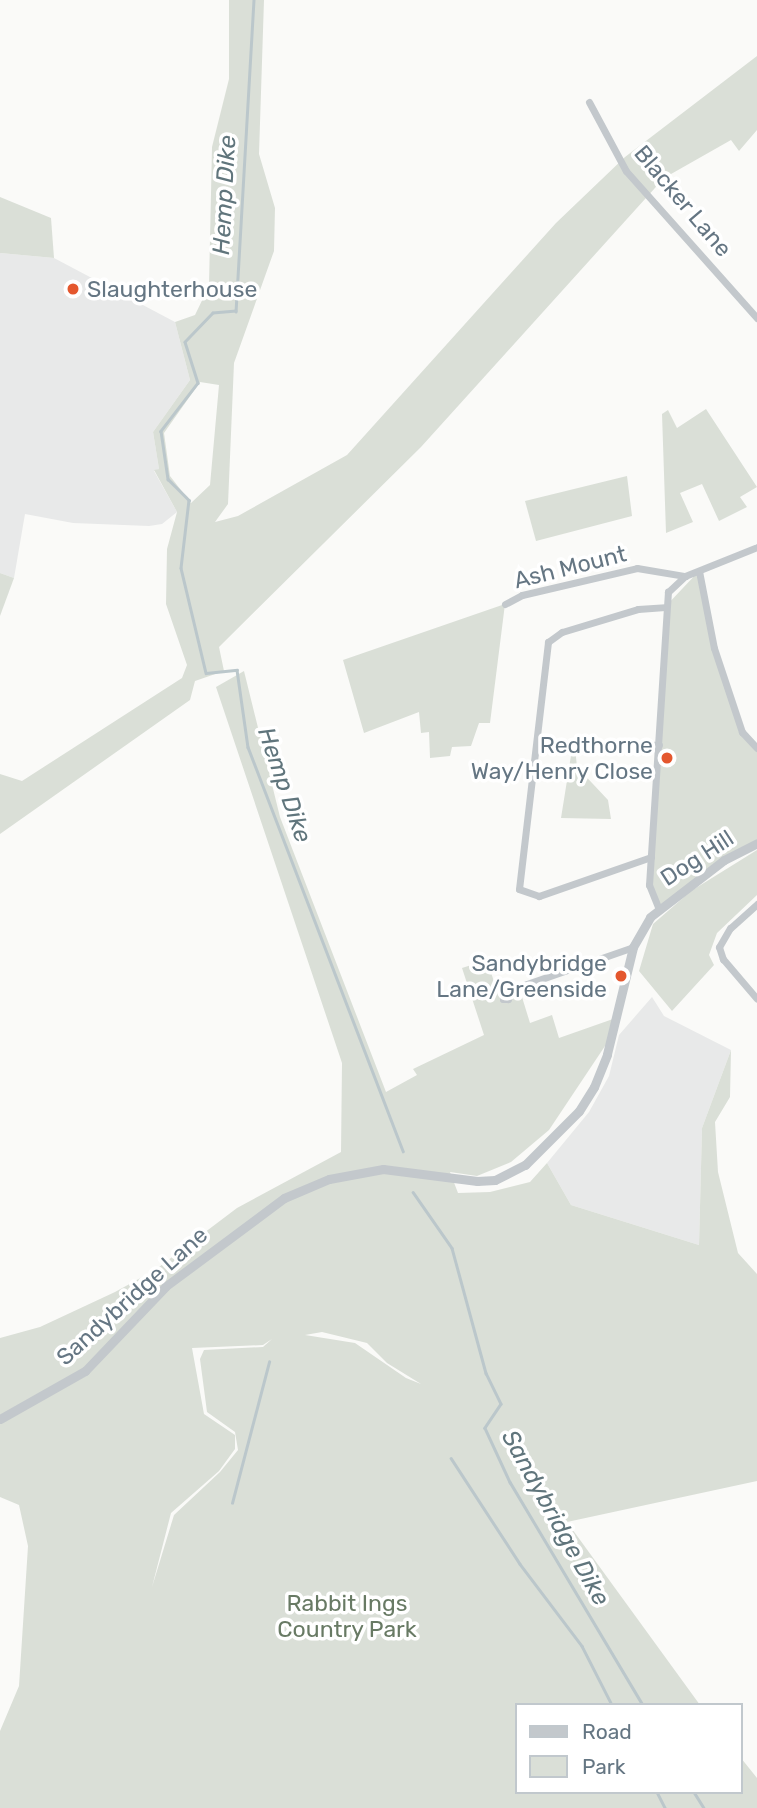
<!DOCTYPE html>
<style>
body{margin:0}
#map{position:relative;width:757px;height:1808px;overflow:hidden;background:#fafaf8;font-family:Rubik,sans-serif}
div>[style]{position:absolute}
.built>*{inset:0;background:#e8e9e9}
.green>*{inset:0;background:#dadfd7}
.stream>*{height:2.5px;margin:-1.25px;padding:0 1.25px;transform-origin:1.25px;border-radius:1.25px;background:#bbc7cb}
.minor>*{height:7px;margin:-3.5px;padding:0 3.5px;transform-origin:3.5px;border-radius:3.5px;background:#c3c8cc}
.tertiary>*{height:9px;margin:-4.5px;padding:0 4.5px;transform-origin:4.5px;border-radius:4.5px;background:#c3c8cc}
.dots>*{width:19px;height:19px;translate:-50% -50%;box-sizing:border-box;border:4px solid #fff;border-radius:50%}
span{translate:-50% -50%;white-space:nowrap;text-align:center;line-height:1.15;-webkit-text-stroke:7px #fff;paint-order:stroke}
.street-label{font-size:23px;color:#657683}
.poi-label{font-size:23px;color:#657683}
.left{translate:0 -50%;text-align:left}
.right{translate:-100% -50%;text-align:right}
.park-label{font-size:23px;color:#687a64}
.water-label{font-size:24px;color:#60757c;font-style:italic}
.legend{position:absolute;left:515px;top:1703px;width:228px;height:91px;box-sizing:border-box;background:#fff;border:2px solid #c1c8cd;margin:0;padding:9px 12px;list-style:none;font-size:21px;color:#657683}
.legend li{display:flex;align-items:center;gap:14px;height:35px}
.legend b{width:35px;border:2px solid #c1c8cd}
</style>
<div id="map">
<div class="built">
<div style="clip-path:polygon(0 253px,54px 258px,175px 322px,190px 380px,153px 432px,159px 469px,154px 471px,177px 512px,162px 524px,149px 526px,73px 523px,25px 514px,14px 578px,0 573px)"></div>
<div style="clip-path:polygon(652px 997px,664px 1016px,731px 1050px,702px 1128px,699px 1245px,571px 1205px,547px 1163px,589px 1112px,609px 1076px,619px 1035px)"></div>
</div>
<div class="green">
<div style="clip-path:polygon(evenodd,229px 0,264px 0,259px 154px,275px 208px,274px 251px,234px 363px,228px 504px,215px 522px,238px 516px,347px 455px,556px 223px,625px 157px,757px 56px,757px 130px,739px 151px,731px 140px,664px 178px,421px 447px,219px 647px,224px 671px,195px 681px,190px 700px,0 834px,0 774px,22px 781px,182px 678px,187px 665px,166px 604px,167px 549px,177px 512px,154px 470px,159px 469px,153px 432px,190px 380px,175px 322px,195px 315px,209px 286px,212px 147px,229px 79px,229px 0,200px 382px,219px 385px,210px 485px,191px 503px,170px 476px,164px 433px,200px 382px)"></div>
<div style="clip-path:polygon(0 197px,51px 218px,54px 258px,0 253px)"></div>
<div style="clip-path:polygon(706px 409px,757px 487px,740px 497px,747px 507px,719px 521px,702px 484px,680px 493px,693px 522px,666px 533px,662px 414px,668px 410px,677px 428px)"></div>
<div style="clip-path:polygon(627px 476px,632px 516px,536px 541px,525px 501px)"></div>
<div style="clip-path:polygon(699px 571px,705px 608px,742px 732px,757px 747px,757px 843px,658px 907px,649px 891px,665px 607px)"></div>
<div style="clip-path:polygon(0 573px,14px 578px,0 616px)"></div>
<div style="clip-path:polygon(505px 604px,490px 723px,479px 723px,471px 746px,452px 747px,450px 756px,430px 758px,429px 732px,421px 733px,419px 712px,364px 733px,343px 660px)"></div>
<div style="clip-path:polygon(evenodd,244px 671px,280px 817px,386px 1092px,417px 1075px,413px 1069px,484px 1035px,462px 968px,487px 960px,497px 991px,518px 984px,530px 1023px,552px 1015px,559px 1038px,613px 1019px,607px 1043px,549px 1130px,511px 1162px,477px 1176px,450px 1172px,458px 1193px,490px 1192px,530px 1182px,547px 1163px,571px 1205px,699px 1245px,702px 1128px,731px 1050px,730px 1097px,715px 1122px,718px 1172px,738px 1253px,757px 1274px,757px 1481px,567px 1522px,700px 1705px,517px 1705px,517px 1792px,741px 1792px,741px 1758px,757px 1778px,757px 1808px,0 1808px,0 1731px,19px 1686px,28px 1546px,19px 1505px,0 1497px,0 1338px,40px 1327px,115px 1292px,155px 1270px,237px 1208px,341px 1152px,342px 1063px,216px 687px,244px 671px,322px 1332px,367px 1343px,387px 1363px,421px 1384px,406px 1378px,355px 1343px,305px 1335px,322px 1332px,244px 671px,272px 1339px,263px 1347px,204px 1350px,200px 1359px,207px 1412px,235px 1432px,238px 1450px,220px 1472px,174px 1515px,152px 1587px,171px 1513px,219px 1471px,235px 1449px,235px 1435px,204px 1414px,192px 1348px,263px 1345px,272px 1339px)"></div>
<div style="clip-path:polygon(574px 737px,577px 767px,608px 800px,611px 819px,561px 818px)"></div>
<div style="clip-path:polygon(757px 850px,757px 895px,717px 933px,709px 955px,714px 965px,672px 1011px,639px 971px,653px 924px,691px 891px)"></div>
</div>
<div class="stream">
<div style="left:254px;top:0;width:312px;rotate:93.3deg"></div>
<div style="left:236px;top:311px;width:23px;rotate:175deg"></div>
<div style="left:213px;top:313px;width:40px;rotate:134deg"></div>
<div style="left:185px;top:342px;width:43px;rotate:72.4deg"></div>
<div style="left:198px;top:383px;width:61px;rotate:127.6deg"></div>
<div style="left:161px;top:431px;width:49px;rotate:81.7deg"></div>
<div style="left:168px;top:479px;width:30px;rotate:45deg"></div>
<div style="left:189px;top:500px;width:68px;rotate:96.7deg"></div>
<div style="left:181px;top:568px;width:108px;rotate:76.6deg"></div>
<div style="left:206px;top:673px;width:31px;rotate:-6deg"></div>
<div style="left:237px;top:670px;width:78px;rotate:81.9deg"></div>
<div style="left:248px;top:747px;width:433px;rotate:69deg"></div>
<div style="left:413px;top:1192px;width:68px;rotate:55.1deg"></div>
<div style="left:452px;top:1248px;width:130px;rotate:74.8deg"></div>
<div style="left:486px;top:1373px;width:34px;rotate:64deg"></div>
<div style="left:501px;top:1404px;width:29px;rotate:124deg"></div>
<div style="left:485px;top:1428px;width:60px;rotate:65.2deg"></div>
<div style="left:510px;top:1482px;width:260px;rotate:59.2deg"></div>
<div style="left:451px;top:1458px;width:126px;rotate:56.9deg"></div>
<div style="left:520px;top:1564px;width:103px;rotate:52.9deg"></div>
<div style="left:582px;top:1646px;width:66px;rotate:63deg"></div>
<div style="left:232px;top:1503px;width:146px;rotate:-75.3deg"></div>
<div style="left:657px;top:1792px;width:18px;rotate:63deg"></div>
<div style="left:694px;top:1792px;width:19px;rotate:58deg"></div>
</div>
<div class="minor">
<div style="left:589px;top:102px;width:78px;rotate:61.8deg"></div>
<div style="left:626px;top:171px;width:197px;rotate:48.3deg"></div>
<div style="left:699px;top:571px;width:78px;rotate:79deg"></div>
<div style="left:714px;top:648px;width:89px;rotate:71.6deg"></div>
<div style="left:742px;top:732px;width:22px;rotate:47deg"></div>
<div style="left:505px;top:604px;width:19px;rotate:-28deg"></div>
<div style="left:522px;top:595px;width:118px;rotate:-13.2deg"></div>
<div style="left:637px;top:568px;width:49px;rotate:9.5deg"></div>
<div style="left:605px;top:743px;width:54px;rotate:2.1deg"></div>
<div style="left:651px;top:857px;width:119px;rotate:160.8deg"></div>
<div style="left:539px;top:896px;width:21px;rotate:-161deg"></div>
<div style="left:519px;top:889px;width:249px;rotate:-83.3deg"></div>
<div style="left:548px;top:642px;width:17px;rotate:-36deg"></div>
<div style="left:562px;top:632px;width:79px;rotate:-16.8deg"></div>
<div style="left:638px;top:609px;width:27px;rotate:-4deg"></div>
<div style="left:757px;top:904px;width:36px;rotate:138deg"></div>
<div style="left:730px;top:928px;width:22px;rotate:120deg"></div>
<div style="left:719px;top:947px;width:13px;rotate:72deg"></div>
<div style="left:723px;top:959px;width:52px;rotate:49.6deg"></div>
<div style="left:658px;top:907px;width:24px;rotate:-112deg"></div>
<div style="left:649px;top:885px;width:294px;rotate:-86.3deg"></div>
<div style="left:668px;top:592px;width:23px;rotate:-43deg"></div>
<div style="left:685px;top:576px;width:78px;rotate:-21.9deg"></div>
<div style="left:512px;top:991px;width:9px;rotate:117deg"></div>
<div style="left:508px;top:999px;width:5px;rotate:180deg"></div>
<div style="left:503px;top:999px;width:7px;rotate:-82deg"></div>
<div style="left:504px;top:992px;width:137px;rotate:-19.2deg"></div>
</div>
<div class="tertiary">
<div style="left:0;top:1419px;width:98px;rotate:-29.5deg"></div>
<div style="left:85px;top:1371px;width:117px;rotate:-46.4deg"></div>
<div style="left:166px;top:1286px;width:147px;rotate:-36.7deg"></div>
<div style="left:284px;top:1198px;width:49px;rotate:-22.9deg"></div>
<div style="left:329px;top:1179px;width:55px;rotate:-10.5deg"></div>
<div style="left:383px;top:1169px;width:95px;rotate:7.3deg"></div>
<div style="left:477px;top:1181px;width:18px;rotate:-3deg"></div>
<div style="left:495px;top:1180px;width:34px;rotate:-27deg"></div>
<div style="left:525px;top:1165px;width:76px;rotate:-45deg"></div>
<div style="left:579px;top:1111px;width:28px;rotate:-58deg"></div>
<div style="left:594px;top:1087px;width:35px;rotate:-68deg"></div>
<div style="left:607px;top:1054px;width:110px;rotate:-76.3deg"></div>
<div style="left:633px;top:947px;width:34px;rotate:-60deg"></div>
<div style="left:650px;top:917px;width:93px;rotate:-37.6deg"></div>
<div style="left:724px;top:860px;width:37px;rotate:-27deg"></div>
</div>
<div class="dots">
<div style="left:73px;top:289px;background:#e4572e"></div>
<div style="left:667px;top:758px;background:#e4572e"></div>
<div style="left:621px;top:976px;background:#e4572e"></div>
</div>
<div class="street-label">
<span style="left:683px;top:201px;rotate:50deg">Blacker Lane</span>
<span style="left:570px;top:567px;rotate:-14deg">Ash Mount</span>
<span style="left:697px;top:858px;rotate:-33deg">Dog Hill</span>
<span style="left:132px;top:1296px;rotate:-42deg">Sandybridge Lane</span>
</div>
<div class="poi-label">
<span class="left" style="left:87px;top:289px">Slaughterhouse</span>
<span class="right" style="left:653px;top:758px">Redthorne<br>Way/Henry Close</span>
<span class="right" style="left:607px;top:976px">Sandybridge<br>Lane/Greenside</span>
</div>
<div class="park-label">
<span style="left:347px;top:1616px">Rabbit Ings<br>Country Park</span>
</div>
<div class="water-label">
<span style="left:225px;top:195px;rotate:-87deg">Hemp Dike</span>
<span style="left:284px;top:785px;rotate:71deg">Hemp Dike</span>
<span style="left:555px;top:1518px;rotate:61deg">Sandybridge Dike</span>
</div>
<ul class="legend">
<li><b style="height:9px;background:#c3c8cc"></b>Road</li>
<li><b style="height:19px;background:#dadfd7"></b>Park</li>
</ul>
</div>
